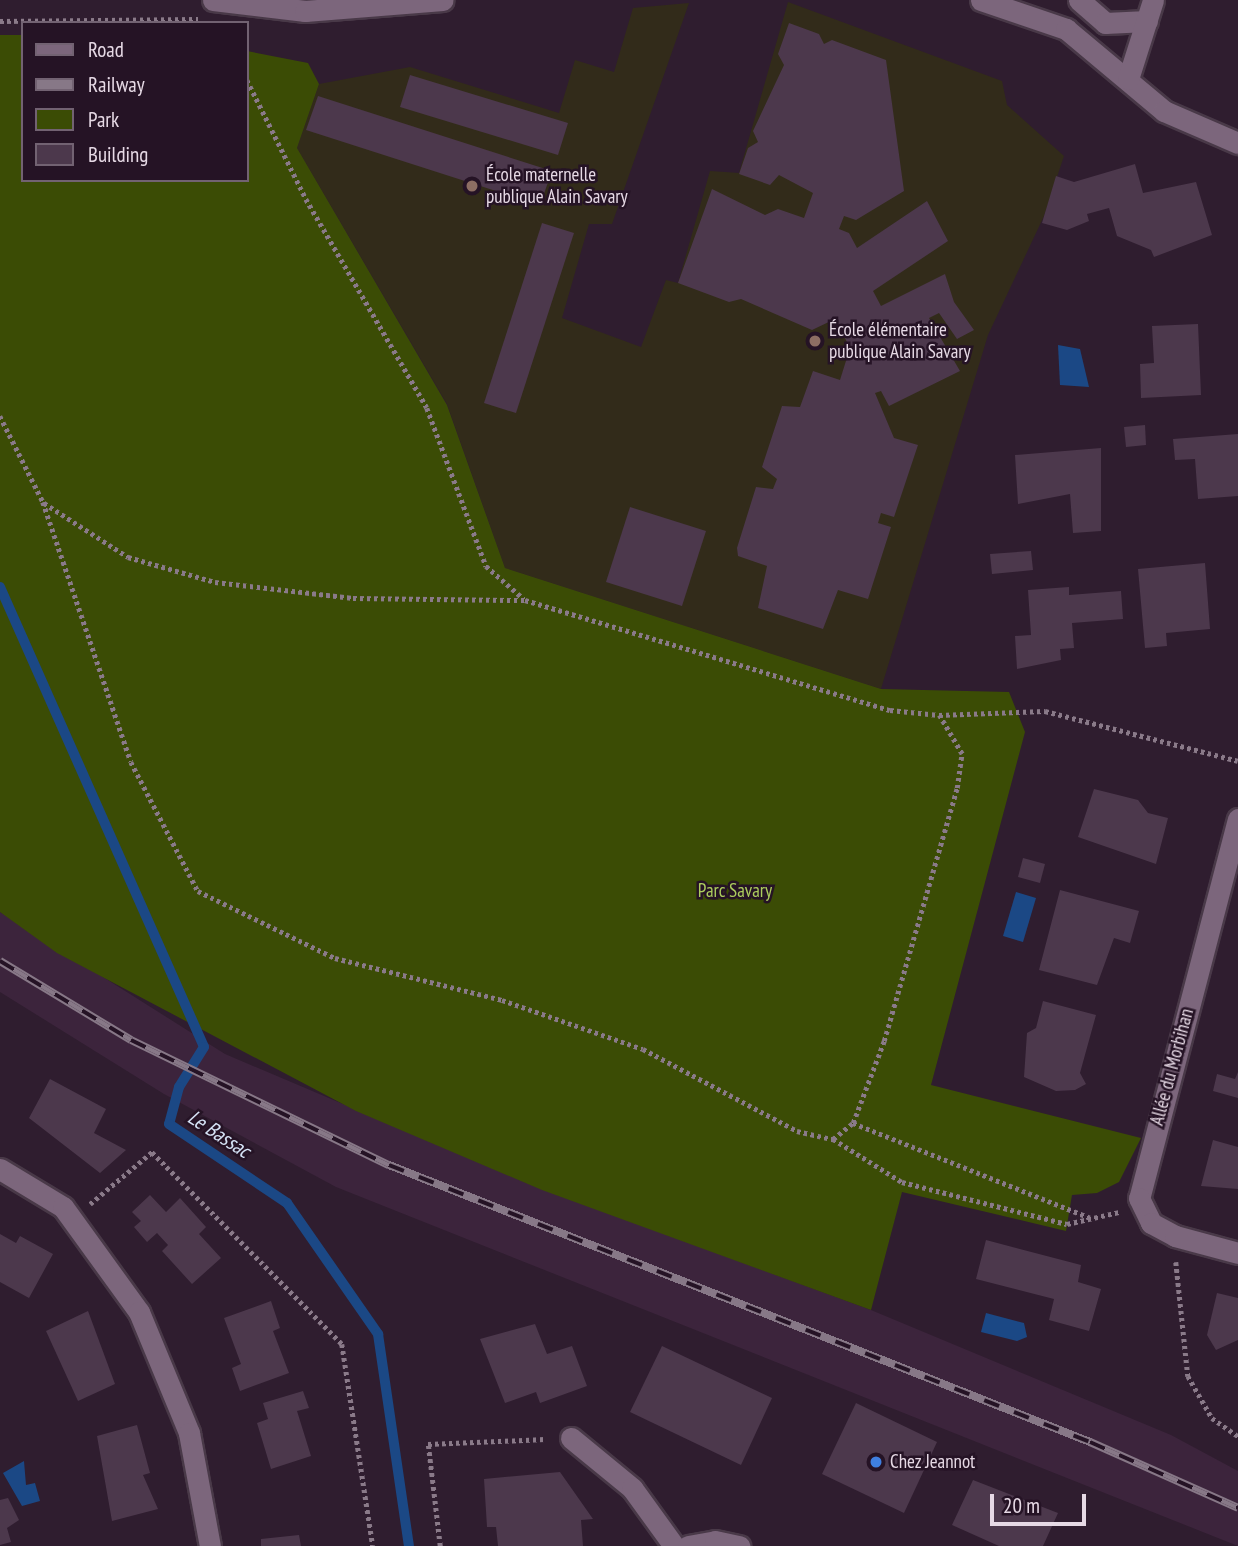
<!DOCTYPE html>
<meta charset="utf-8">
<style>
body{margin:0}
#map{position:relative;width:1238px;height:1546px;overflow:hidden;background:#2f1d2f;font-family:"PT Sans Narrow",sans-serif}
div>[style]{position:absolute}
.built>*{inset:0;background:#3c243c}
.education>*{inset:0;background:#322b1a}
.green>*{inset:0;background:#3b4c05}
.water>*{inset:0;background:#1b4885}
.stream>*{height:10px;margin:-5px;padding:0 5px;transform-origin:5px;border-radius:5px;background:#1b4885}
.building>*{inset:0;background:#4c384c}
.path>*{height:4.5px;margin-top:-2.25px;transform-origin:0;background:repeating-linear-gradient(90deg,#8a7a89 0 3.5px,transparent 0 7px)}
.roads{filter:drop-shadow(2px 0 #493948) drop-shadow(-2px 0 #493948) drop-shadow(0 2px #493948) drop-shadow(0 -2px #493948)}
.minor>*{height:21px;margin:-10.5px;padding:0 10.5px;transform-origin:10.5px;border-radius:10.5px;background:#7c667c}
.rail>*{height:8px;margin-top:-4px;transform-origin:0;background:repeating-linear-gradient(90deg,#251325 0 16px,#877887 0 32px);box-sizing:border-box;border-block:2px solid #877887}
.dots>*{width:19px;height:19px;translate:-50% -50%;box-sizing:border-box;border:4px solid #251325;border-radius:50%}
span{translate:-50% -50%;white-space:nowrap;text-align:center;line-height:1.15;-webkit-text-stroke:5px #251325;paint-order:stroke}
.poi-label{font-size:19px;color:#e6d9e5}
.left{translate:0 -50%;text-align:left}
.park-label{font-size:19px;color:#accd5d}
.street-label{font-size:19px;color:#e6d9e5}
.water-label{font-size:21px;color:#d5e2f5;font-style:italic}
.legend{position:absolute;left:21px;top:21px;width:228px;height:161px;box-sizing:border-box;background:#251325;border:2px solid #726272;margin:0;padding:9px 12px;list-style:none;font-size:21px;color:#e6d9e5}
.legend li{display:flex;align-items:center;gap:14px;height:35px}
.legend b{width:35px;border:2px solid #726272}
.scale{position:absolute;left:990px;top:1494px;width:96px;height:32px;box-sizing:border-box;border:4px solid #e6d9e5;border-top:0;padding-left:9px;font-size:21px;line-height:24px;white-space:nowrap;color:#e6d9e5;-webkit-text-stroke:5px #251325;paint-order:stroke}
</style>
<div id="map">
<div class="built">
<div style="clip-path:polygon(0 912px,225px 1054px,538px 1187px,871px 1310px,1171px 1435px,1238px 1471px,1238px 1546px,336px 1187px,164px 1094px,0 992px)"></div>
</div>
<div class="education">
<div style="clip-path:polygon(788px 2px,1002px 81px,1007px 105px,1064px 156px,1044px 216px,988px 335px,881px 689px,505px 568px,447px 404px,297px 148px,319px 84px,410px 67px,559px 113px,575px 60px,614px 72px,633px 8px,689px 3px,612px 224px,589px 224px,562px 318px,641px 347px,666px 280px,678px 283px,710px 171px,739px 173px)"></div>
</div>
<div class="green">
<div style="clip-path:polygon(0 35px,23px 35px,23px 180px,247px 180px,247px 51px,308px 63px,319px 84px,297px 148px,447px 405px,505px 568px,881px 689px,1009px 692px,1025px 732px,931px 1085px,1141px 1138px,1119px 1182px,1097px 1193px,1072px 1195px,1066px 1231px,902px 1192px,871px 1310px,542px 1190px,356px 1111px,57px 953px,0 912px)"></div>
</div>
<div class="water">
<div style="clip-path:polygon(1058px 345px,1080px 349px,1089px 387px,1060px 385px)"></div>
<div style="clip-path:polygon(1016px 892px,1036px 898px,1023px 942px,1003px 936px)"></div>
<div style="clip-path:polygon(986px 1313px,1024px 1323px,1027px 1337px,1017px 1341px,981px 1332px)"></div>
<div style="clip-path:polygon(24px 1461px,26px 1485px,35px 1483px,40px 1501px,22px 1506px,3px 1473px)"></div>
</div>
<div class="stream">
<div style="left:0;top:587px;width:503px;rotate:66.08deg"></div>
<div style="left:204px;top:1047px;width:47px;rotate:122deg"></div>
<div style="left:179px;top:1087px;width:38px;rotate:105deg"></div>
<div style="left:169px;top:1124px;width:142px;rotate:33.8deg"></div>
<div style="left:287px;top:1203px;width:160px;rotate:55.2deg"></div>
<div style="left:378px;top:1334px;width:214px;rotate:81.7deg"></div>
</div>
<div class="building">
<div style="clip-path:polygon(789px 23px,819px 34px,824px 44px,832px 40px,886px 60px,904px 191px,856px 220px,844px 216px,839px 229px,849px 233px,857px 248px,927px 201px,948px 241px,873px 291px,881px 306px,945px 274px,954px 302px,974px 330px,957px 339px,939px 313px,929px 318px,960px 371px,889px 406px,881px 391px,875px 393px,894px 438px,918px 445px,894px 517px,881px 513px,878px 523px,891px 527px,868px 599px,838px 590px,823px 629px,758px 608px,767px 566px,738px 556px,737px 548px,756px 487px,773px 489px,777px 479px,762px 467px,782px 406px,800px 407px,813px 371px,840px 380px,850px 348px,835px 319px,812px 330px,741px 299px,729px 302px,678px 283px,712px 189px,765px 215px,778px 209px,804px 218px,813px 193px,779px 175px,770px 185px,739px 174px,748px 148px,758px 142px,753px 131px,784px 65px,778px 54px)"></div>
<div style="clip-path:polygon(410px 75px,568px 123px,558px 155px,400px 107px)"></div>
<div style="clip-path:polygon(318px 96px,552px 171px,540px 205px,306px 130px)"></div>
<div style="clip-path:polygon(1135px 164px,1143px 193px,1196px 182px,1212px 235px,1154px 257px,1151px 250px,1117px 236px,1109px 208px,1087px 214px,1089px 221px,1067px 230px,1042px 223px,1056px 176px,1074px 182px)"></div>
<div style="clip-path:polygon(542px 223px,574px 233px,516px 413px,484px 403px)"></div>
<div style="clip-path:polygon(1198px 324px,1201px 395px,1141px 398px,1140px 364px,1154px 363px,1152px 326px)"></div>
<div style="clip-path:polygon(1145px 425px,1146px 445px,1126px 447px,1124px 427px)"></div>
<div style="clip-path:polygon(1238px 434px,1238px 496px,1198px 499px,1195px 459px,1175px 460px,1173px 439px)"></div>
<div style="clip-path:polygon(1101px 448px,1101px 531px,1073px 533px,1070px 494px,1018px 504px,1015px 455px)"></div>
<div style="clip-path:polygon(630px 507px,706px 531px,682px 606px,606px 582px)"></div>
<div style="clip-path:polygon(1031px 551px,1033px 570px,992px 574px,990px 554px)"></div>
<div style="clip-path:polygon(1205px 563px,1210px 629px,1166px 633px,1167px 646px,1145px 648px,1138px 569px)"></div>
<div style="clip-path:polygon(1069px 587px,1069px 595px,1121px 591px,1123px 619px,1072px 623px,1074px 648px,1060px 649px,1061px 660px,1017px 669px,1015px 636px,1031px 635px,1028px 590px)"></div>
<div style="clip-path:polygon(1094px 789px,1138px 800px,1148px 813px,1168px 818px,1156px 864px,1078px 837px)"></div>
<div style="clip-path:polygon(1023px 858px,1045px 864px,1040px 883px,1018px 877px)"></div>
<div style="clip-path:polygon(1060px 890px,1139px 911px,1130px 943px,1114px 938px,1097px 985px,1039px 970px)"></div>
<div style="clip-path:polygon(1043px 1001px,1096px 1015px,1080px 1073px,1086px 1084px,1075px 1090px,1056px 1091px,1024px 1077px,1027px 1033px,1036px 1028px)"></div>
<div style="clip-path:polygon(1238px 1072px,1238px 1098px,1213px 1091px,1217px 1074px,1235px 1079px)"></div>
<div style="clip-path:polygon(50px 1079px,106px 1109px,94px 1133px,126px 1150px,100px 1173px,29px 1118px)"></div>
<div style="clip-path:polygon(1213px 1140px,1238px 1147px,1238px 1189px,1201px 1186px)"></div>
<div style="clip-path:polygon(150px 1195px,166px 1212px,180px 1198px,206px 1227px,199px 1234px,221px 1258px,192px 1284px,162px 1251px,168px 1245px,157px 1233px,147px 1242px,134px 1227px,141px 1221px,132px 1212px)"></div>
<div style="clip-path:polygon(0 1234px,16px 1243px,20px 1236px,53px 1254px,29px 1298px,0 1282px)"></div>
<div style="clip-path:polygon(986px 1240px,1081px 1265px,1078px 1282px,1101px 1289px,1089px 1331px,1049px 1320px,1054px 1299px,976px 1279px)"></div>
<div style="clip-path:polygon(1217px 1293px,1238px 1298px,1238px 1340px,1216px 1350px,1207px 1335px)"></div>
<div style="clip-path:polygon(271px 1301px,280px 1328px,273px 1331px,289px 1373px,240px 1391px,232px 1368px,241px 1364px,224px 1318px)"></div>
<div style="clip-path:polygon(88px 1311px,115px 1384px,78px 1401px,46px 1331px)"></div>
<div style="clip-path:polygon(535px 1324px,547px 1354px,572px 1346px,587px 1386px,540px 1403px,536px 1392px,505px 1403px,480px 1339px)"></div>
<div style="clip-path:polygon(662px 1346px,772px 1398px,741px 1465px,630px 1412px)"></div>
<div style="clip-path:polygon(303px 1391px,309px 1408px,297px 1411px,311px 1456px,271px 1469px,257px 1423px,268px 1419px,263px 1403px)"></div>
<div style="clip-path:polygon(856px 1403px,937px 1442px,904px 1513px,822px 1474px)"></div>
<div style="clip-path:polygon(137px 1425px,150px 1473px,143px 1475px,158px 1509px,112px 1521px,97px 1436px)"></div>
<div style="clip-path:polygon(560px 1472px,593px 1519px,581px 1520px,583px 1546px,498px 1546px,496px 1527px,487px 1527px,484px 1479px)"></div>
<div style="clip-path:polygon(973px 1480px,1058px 1513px,1043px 1546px,999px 1546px,952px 1525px)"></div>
<div style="clip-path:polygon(8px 1498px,19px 1520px,7px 1528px,11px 1542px,0 1545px,0 1500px)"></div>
<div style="clip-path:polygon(299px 1535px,301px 1546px,261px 1546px,261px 1539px)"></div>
</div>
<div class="path">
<div style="left:0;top:21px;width:198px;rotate:-0.6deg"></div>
<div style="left:247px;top:80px;width:133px;rotate:63.6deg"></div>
<div style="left:306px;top:199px;width:241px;rotate:59.9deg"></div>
<div style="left:427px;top:408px;width:169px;rotate:69.5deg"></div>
<div style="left:486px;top:566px;width:50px;rotate:41deg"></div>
<div style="left:0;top:416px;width:96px;rotate:63.4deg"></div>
<div style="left:43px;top:502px;width:274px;rotate:71.3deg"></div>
<div style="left:131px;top:762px;width:145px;rotate:62.6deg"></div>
<div style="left:198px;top:891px;width:153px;rotate:26.1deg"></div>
<div style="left:335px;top:958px;width:172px;rotate:14.1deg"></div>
<div style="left:502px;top:1000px;width:149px;rotate:19.2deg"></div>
<div style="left:643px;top:1049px;width:174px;rotate:28deg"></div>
<div style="left:797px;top:1131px;width:37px;rotate:13deg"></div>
<div style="left:833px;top:1139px;width:81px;rotate:31.9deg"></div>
<div style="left:902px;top:1182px;width:170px;rotate:14.3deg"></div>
<div style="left:1067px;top:1224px;width:53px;rotate:-13deg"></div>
<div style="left:44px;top:503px;width:100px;rotate:32.7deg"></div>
<div style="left:128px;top:557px;width:91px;rotate:16deg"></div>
<div style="left:215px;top:582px;width:139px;rotate:6.6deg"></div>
<div style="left:353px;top:598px;width:172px;rotate:0.7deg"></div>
<div style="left:525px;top:600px;width:381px;rotate:16.8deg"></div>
<div style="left:890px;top:710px;width:49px;rotate:5.8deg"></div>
<div style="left:939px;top:715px;width:106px;rotate:-2.2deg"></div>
<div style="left:1045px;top:711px;width:199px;rotate:14.5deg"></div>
<div style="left:853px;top:1123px;width:255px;rotate:21.8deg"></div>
<div style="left:833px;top:1139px;width:26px;rotate:-39deg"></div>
<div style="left:853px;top:1123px;width:88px;rotate:-69.3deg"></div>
<div style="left:884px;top:1041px;width:263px;rotate:-73.9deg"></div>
<div style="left:957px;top:788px;width:34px;rotate:-82deg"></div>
<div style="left:962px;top:754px;width:45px;rotate:-120.5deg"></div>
<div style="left:90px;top:1204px;width:81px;rotate:-40deg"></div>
<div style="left:152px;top:1152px;width:270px;rotate:45.3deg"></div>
<div style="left:342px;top:1344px;width:204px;rotate:81.3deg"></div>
<div style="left:1176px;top:1262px;width:115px;rotate:84deg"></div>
<div style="left:1188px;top:1376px;width:48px;rotate:60.3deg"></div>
<div style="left:1212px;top:1418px;width:32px;rotate:35deg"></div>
<div style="left:440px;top:1546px;width:103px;rotate:-96.7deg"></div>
<div style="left:428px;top:1444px;width:117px;rotate:-2.4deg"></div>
</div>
<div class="roads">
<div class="minor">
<div style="left:213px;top:0;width:93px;rotate:6.8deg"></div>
<div style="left:305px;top:11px;width:138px;rotate:-4.6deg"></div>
<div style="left:981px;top:0;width:90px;rotate:18.8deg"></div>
<div style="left:1066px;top:29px;width:128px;rotate:39.9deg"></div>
<div style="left:1164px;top:111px;width:81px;rotate:23.4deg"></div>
<div style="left:1079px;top:0;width:35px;rotate:41deg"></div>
<div style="left:1105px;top:23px;width:42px;rotate:-2.7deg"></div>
<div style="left:1128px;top:79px;width:83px;rotate:-72.4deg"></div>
<div style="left:1238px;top:819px;width:392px;rotate:104.6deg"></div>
<div style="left:1139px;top:1198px;width:28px;rotate:64deg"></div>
<div style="left:1151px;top:1223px;width:27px;rotate:28deg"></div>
<div style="left:1175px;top:1236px;width:65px;rotate:15.1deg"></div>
<div style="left:0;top:1169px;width:74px;rotate:31.1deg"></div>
<div style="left:63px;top:1207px;width:130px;rotate:54.1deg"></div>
<div style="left:139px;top:1312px;width:131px;rotate:67.5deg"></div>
<div style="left:189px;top:1433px;width:115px;rotate:79.5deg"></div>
<div style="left:571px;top:1438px;width:79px;rotate:39.3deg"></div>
<div style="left:632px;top:1488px;width:72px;rotate:54.1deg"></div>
<div style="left:688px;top:1546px;width:27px;rotate:-10deg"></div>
<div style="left:715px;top:1541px;width:25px;rotate:12deg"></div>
</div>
</div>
<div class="rail">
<div style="left:0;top:961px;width:153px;rotate:31.1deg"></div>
<div style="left:131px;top:1040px;width:287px;rotate:25.9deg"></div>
<div style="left:389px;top:1165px;width:754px;rotate:21.56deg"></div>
<div style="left:1090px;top:1442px;width:162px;rotate:24deg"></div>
</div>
<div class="dots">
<div style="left:472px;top:186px;background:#8d6e63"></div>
<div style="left:815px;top:341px;background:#8d6e63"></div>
<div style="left:876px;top:1462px;background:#3f7fe0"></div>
</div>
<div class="poi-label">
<span class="left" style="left:486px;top:186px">École maternelle<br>publique Alain Savary</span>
<span class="left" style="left:829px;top:341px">École élémentaire<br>publique Alain Savary</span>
<span class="left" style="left:890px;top:1462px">Chez Jeannot</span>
</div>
<div class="park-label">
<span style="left:735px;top:891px">Parc Savary</span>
</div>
<div class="street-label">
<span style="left:1172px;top:1067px;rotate:-75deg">Allée du Morbihan</span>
</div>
<div class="water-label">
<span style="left:219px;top:1134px;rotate:33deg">Le Bassac</span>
</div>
<ul class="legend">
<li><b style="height:9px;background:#7c667c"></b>Road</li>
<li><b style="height:9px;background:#877887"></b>Railway</li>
<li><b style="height:19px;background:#3b4c05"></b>Park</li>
<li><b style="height:19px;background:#4c384c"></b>Building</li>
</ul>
<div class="scale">20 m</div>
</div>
